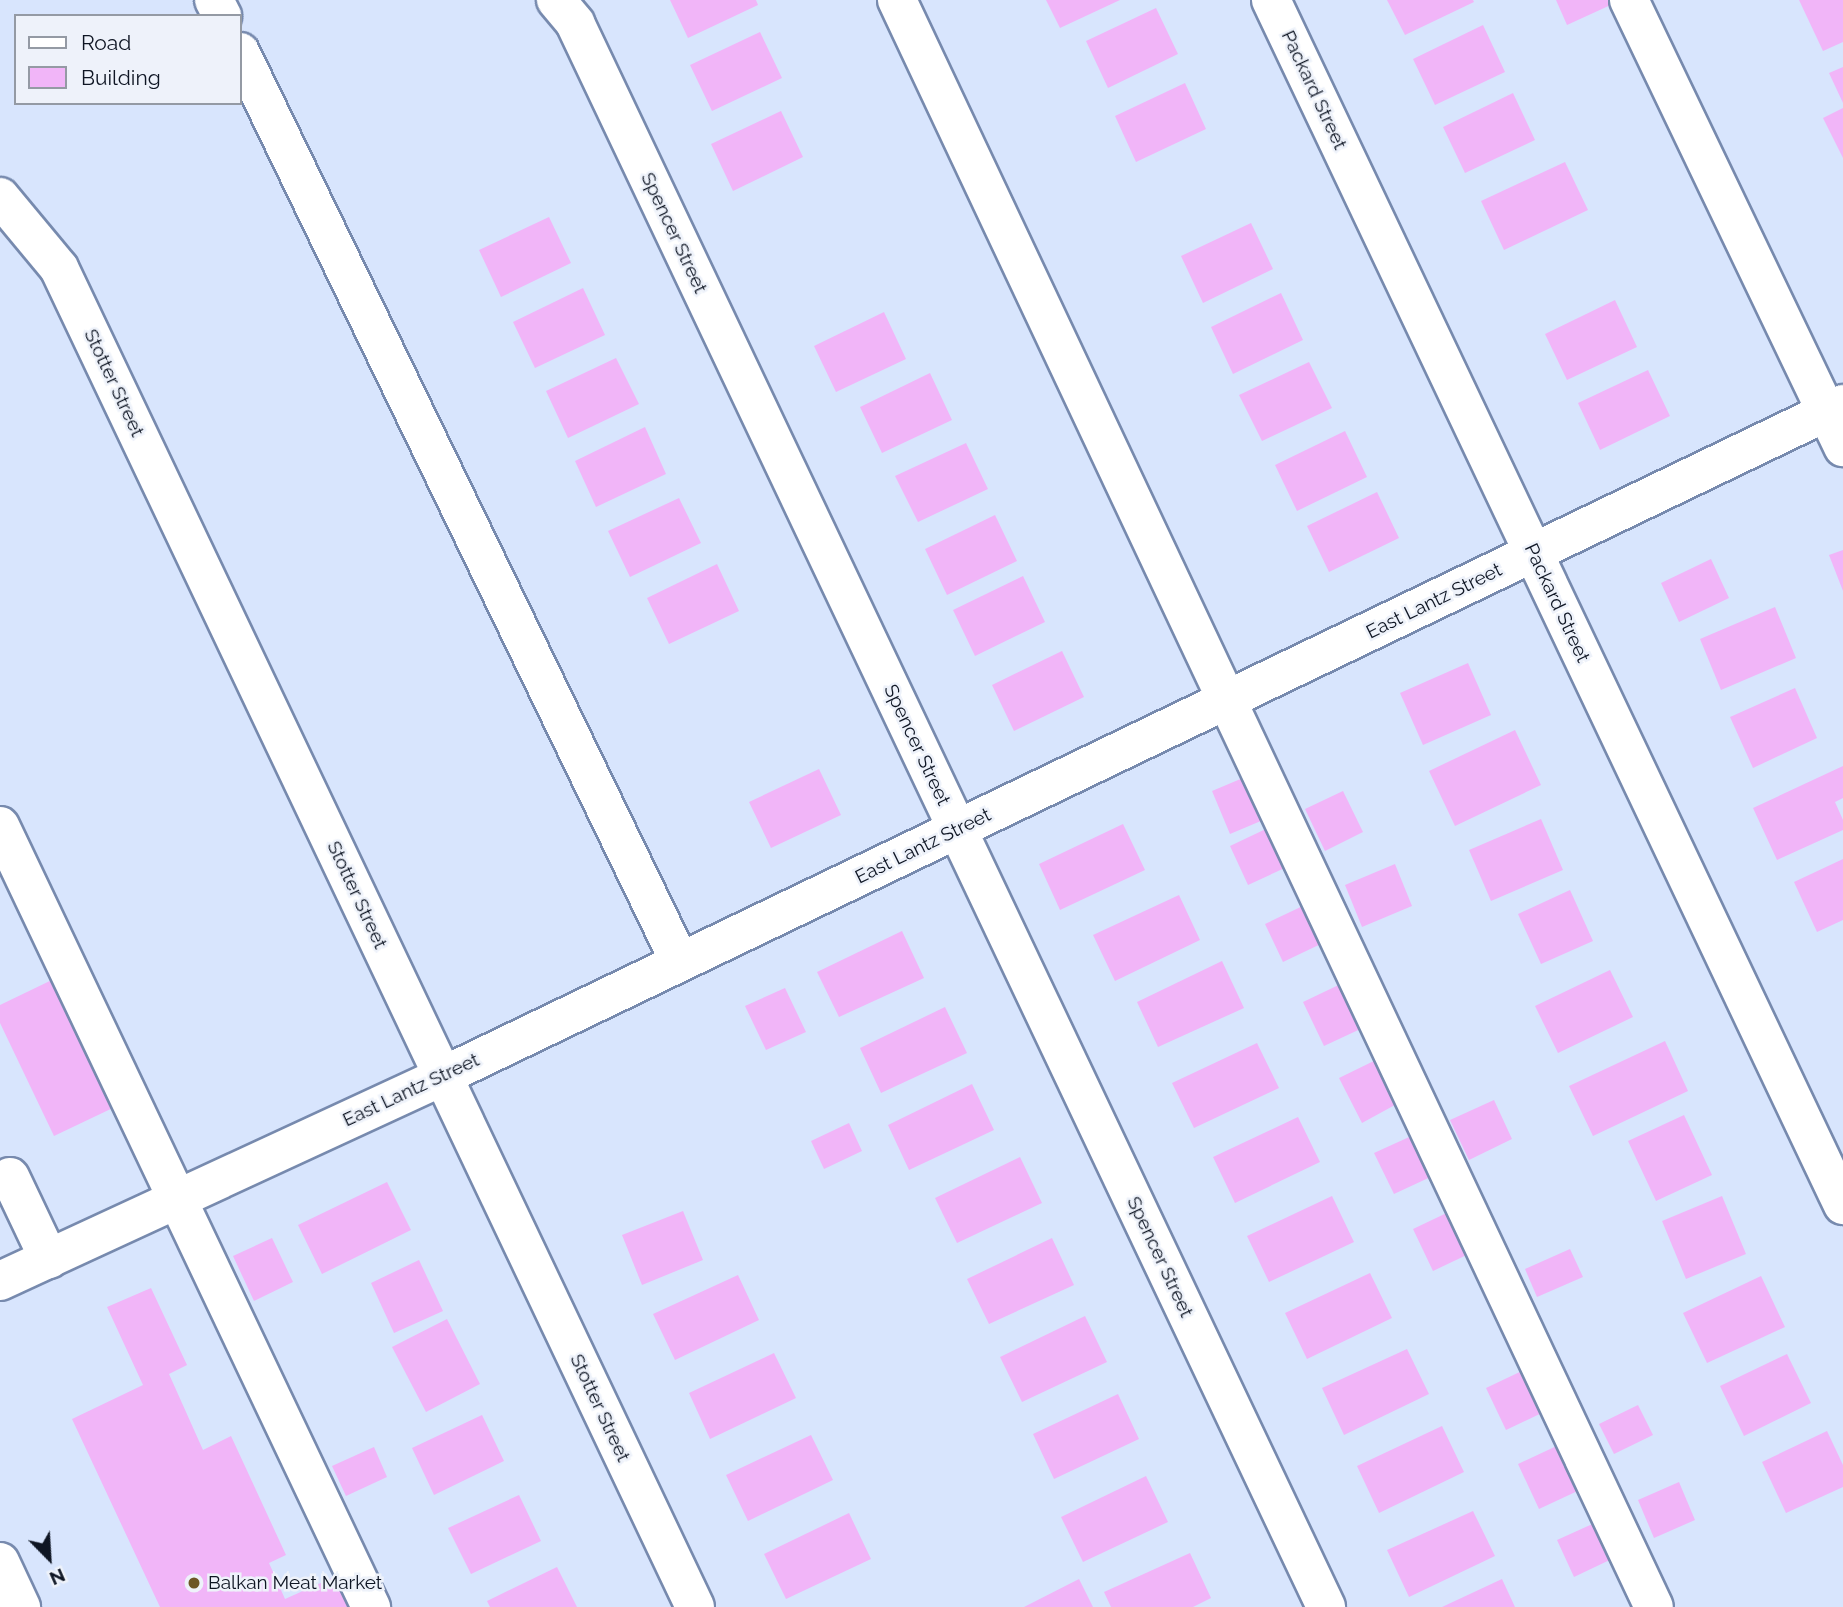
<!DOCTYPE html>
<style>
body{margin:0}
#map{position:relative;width:1843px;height:1607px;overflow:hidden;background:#d8e5fd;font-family:Raleway,sans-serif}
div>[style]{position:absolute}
.building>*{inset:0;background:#f1b5f8}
.roads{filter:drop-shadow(2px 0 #778aae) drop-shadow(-2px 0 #778aae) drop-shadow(0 2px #778aae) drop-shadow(0 -2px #778aae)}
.minor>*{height:38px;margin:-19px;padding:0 19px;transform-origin:19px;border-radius:19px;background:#fff}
.major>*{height:38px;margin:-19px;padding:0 19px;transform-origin:19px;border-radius:19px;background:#fff}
.dots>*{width:19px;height:19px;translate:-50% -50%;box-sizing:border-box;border:4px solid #eef2fa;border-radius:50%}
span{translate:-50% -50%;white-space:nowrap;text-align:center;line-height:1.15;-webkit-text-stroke:5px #eef2fa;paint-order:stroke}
.street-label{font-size:19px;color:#0e1523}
.poi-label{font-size:19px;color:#0e1523}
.left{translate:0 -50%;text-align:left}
.legend{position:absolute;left:14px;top:14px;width:228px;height:91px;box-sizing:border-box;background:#eef2fa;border:2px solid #949aa4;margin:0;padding:9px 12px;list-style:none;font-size:21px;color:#0e1523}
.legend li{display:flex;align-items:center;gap:14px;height:35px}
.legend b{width:35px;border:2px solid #949aa4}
.north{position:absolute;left:14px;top:1523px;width:70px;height:70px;-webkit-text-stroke:5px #eef2fa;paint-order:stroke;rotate:156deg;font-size:19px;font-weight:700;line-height:28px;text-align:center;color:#0e1523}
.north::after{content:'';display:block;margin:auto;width:24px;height:32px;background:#0e1523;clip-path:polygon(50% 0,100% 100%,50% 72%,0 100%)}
</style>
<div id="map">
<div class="building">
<div style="clip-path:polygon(670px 0,756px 0,758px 5px,688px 38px)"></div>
<div style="clip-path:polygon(1046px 0,1120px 0,1060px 28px)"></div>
<div style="clip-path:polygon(1387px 0,1473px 0,1474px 2px,1405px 35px)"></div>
<div style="clip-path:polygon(1556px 0,1614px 0,1615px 3px,1567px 25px)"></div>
<div style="clip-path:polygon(1799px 0,1843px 0,1843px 42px,1823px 51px)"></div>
<div style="clip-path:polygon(1156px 8px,1178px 54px,1108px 88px,1086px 41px)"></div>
<div style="clip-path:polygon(1483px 25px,1505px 72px,1435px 105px,1413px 59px)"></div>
<div style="clip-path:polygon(760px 32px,782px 78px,712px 111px,690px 65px)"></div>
<div style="clip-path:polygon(1843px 67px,1843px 103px,1829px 73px)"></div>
<div style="clip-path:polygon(1185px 83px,1206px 129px,1136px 162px,1115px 116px)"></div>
<div style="clip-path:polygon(1513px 93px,1535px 140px,1465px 173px,1443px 127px)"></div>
<div style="clip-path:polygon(1843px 108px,1843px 158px,1823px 118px)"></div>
<div style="clip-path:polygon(781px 111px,803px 157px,733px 191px,711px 144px)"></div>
<div style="clip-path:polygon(1565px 162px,1588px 210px,1504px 250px,1481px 201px)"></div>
<div style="clip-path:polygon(549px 217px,571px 263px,501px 297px,479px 250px)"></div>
<div style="clip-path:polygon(1251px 223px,1273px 269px,1203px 303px,1181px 256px)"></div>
<div style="clip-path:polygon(583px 288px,605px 335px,535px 368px,513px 322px)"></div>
<div style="clip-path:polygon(1281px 293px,1303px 340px,1233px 374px,1211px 327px)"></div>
<div style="clip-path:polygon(1615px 300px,1637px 347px,1567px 380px,1545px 334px)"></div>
<div style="clip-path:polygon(884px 312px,906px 359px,836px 392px,814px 346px)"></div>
<div style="clip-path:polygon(616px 358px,639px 404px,568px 438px,546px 391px)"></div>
<div style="clip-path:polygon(1309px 362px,1332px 408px,1262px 441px,1239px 395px)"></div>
<div style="clip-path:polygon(1648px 370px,1670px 416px,1600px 450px,1578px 403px)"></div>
<div style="clip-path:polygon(930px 373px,952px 420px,882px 453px,860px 407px)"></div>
<div style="clip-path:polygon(645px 427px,666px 474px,596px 507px,575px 461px)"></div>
<div style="clip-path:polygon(1345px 431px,1367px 477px,1297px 511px,1275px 465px)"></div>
<div style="clip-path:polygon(966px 443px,988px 489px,918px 522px,895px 476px)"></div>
<div style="clip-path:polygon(1377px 492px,1399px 538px,1329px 572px,1307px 526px)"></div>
<div style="clip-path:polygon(679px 498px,701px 543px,630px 577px,608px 531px)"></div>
<div style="clip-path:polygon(995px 515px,1017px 561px,947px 595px,925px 549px)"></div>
<div style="clip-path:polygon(1843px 550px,1843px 591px,1829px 555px)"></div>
<div style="clip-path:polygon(1711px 559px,1729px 598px,1679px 622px,1661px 583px)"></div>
<div style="clip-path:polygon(717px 564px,739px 611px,669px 644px,647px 598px)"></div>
<div style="clip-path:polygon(1023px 576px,1045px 622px,975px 656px,953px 610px)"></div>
<div style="clip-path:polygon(1775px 607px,1796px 658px,1721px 690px,1700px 639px)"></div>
<div style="clip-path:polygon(1062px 651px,1084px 697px,1014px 731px,992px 685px)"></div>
<div style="clip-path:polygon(1468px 663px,1491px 715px,1423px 745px,1400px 693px)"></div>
<div style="clip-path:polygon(1795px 688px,1817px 738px,1753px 768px,1730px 717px)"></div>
<div style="clip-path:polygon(1515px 730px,1541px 785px,1455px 826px,1429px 771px)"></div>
<div style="clip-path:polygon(1843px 766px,1843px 798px,1835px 802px,1843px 820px,1843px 830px,1777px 860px,1753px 808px)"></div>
<div style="clip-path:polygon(819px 769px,841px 815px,771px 848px,749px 802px)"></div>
<div style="clip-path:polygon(1250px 775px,1268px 818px,1230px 834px,1212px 791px)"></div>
<div style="clip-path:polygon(1343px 791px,1363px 832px,1325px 851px,1305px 809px)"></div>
<div style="clip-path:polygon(1541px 819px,1563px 870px,1491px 901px,1469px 850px)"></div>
<div style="clip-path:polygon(1123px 824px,1145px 870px,1060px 910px,1039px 864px)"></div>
<div style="clip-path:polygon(1270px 827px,1289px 866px,1248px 885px,1230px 846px)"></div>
<div style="clip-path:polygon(1843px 859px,1843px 920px,1817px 932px,1794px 882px)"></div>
<div style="clip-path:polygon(1395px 864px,1412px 906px,1362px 927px,1345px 885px)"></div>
<div style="clip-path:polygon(1570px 890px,1593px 941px,1541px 964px,1518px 914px)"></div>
<div style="clip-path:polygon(1179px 895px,1200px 940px,1115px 981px,1093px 935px)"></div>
<div style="clip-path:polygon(1307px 904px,1325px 942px,1283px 962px,1265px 924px)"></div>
<div style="clip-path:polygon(902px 931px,924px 978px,839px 1017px,817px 972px)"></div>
<div style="clip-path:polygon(1222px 961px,1244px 1008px,1158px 1047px,1137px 1002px)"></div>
<div style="clip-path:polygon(1610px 970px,1633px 1017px,1558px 1053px,1535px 1006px)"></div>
<div style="clip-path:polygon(56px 978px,117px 1106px,54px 1136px,0 1023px,0 1005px)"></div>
<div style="clip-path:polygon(1347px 981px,1369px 1025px,1324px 1046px,1303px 1002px)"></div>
<div style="clip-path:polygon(785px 988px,806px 1032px,766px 1050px,745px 1006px)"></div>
<div style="clip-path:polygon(945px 1007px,967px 1053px,881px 1093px,860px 1048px)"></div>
<div style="clip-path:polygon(1665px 1041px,1688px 1091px,1593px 1136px,1569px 1086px)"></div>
<div style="clip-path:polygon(1257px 1043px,1279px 1088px,1194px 1128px,1172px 1083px)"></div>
<div style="clip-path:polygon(1382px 1057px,1404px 1100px,1362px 1123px,1339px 1078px)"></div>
<div style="clip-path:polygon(972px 1084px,994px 1130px,909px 1170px,888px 1125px)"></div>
<div style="clip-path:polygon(1494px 1100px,1512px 1139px,1469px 1160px,1450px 1120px)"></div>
<div style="clip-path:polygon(1684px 1115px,1712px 1175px,1656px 1201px,1628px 1141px)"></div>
<div style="clip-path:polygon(1298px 1117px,1320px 1162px,1235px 1203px,1213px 1157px)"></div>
<div style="clip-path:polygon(849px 1123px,862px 1151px,824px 1169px,811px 1141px)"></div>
<div style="clip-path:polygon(1418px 1133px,1437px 1174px,1394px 1194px,1374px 1153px)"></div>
<div style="clip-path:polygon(1020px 1157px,1042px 1203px,957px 1243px,935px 1198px)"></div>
<div style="clip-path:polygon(387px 1182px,411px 1230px,322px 1274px,298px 1225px)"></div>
<div style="clip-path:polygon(1332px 1196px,1354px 1242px,1269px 1282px,1247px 1236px)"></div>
<div style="clip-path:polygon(1722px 1196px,1746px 1254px,1686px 1279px,1662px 1221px)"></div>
<div style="clip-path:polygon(1455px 1209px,1475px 1251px,1433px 1271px,1413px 1229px)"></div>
<div style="clip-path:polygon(683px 1211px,703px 1260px,642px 1285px,622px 1235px)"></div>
<div style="clip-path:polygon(272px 1238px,293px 1282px,254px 1301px,233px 1256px)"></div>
<div style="clip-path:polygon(1052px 1238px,1074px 1285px,989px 1324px,967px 1279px)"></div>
<div style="clip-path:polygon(1570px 1249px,1583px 1277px,1537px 1297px,1525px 1269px)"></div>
<div style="clip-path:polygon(419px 1260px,443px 1311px,394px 1333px,371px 1283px)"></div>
<div style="clip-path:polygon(1370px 1273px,1392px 1318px,1307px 1359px,1285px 1313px)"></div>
<div style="clip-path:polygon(738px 1275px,759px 1320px,675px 1360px,653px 1314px)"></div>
<div style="clip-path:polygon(1761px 1276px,1785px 1327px,1707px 1363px,1683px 1313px)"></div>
<div style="clip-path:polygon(151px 1288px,187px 1365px,169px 1374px,203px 1450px,231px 1436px,286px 1555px,269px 1563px,285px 1599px,334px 1577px,348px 1607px,160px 1607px,72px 1419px,143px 1385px,107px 1307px)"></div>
<div style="clip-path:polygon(1085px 1316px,1107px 1362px,1022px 1402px,1000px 1357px)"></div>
<div style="clip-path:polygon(447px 1319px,480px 1384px,426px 1412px,392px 1347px)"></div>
<div style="clip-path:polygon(1407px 1349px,1429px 1394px,1344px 1435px,1322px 1388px)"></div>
<div style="clip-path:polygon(774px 1353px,796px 1398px,710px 1439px,689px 1393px)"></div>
<div style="clip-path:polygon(1787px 1354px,1811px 1403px,1744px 1436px,1720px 1386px)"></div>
<div style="clip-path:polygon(1526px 1369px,1546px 1411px,1506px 1430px,1486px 1388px)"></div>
<div style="clip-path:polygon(1118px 1394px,1139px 1439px,1054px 1479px,1033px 1434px)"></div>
<div style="clip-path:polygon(1638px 1405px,1653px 1435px,1614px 1454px,1599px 1424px)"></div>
<div style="clip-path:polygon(482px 1415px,504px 1461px,434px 1495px,412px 1448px)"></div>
<div style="clip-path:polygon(1442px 1426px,1464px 1472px,1379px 1513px,1357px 1466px)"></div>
<div style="clip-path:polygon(1827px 1431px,1843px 1465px,1843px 1487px,1786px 1513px,1762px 1462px)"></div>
<div style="clip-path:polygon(811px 1435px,833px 1480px,748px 1521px,726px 1475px)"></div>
<div style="clip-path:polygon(1563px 1443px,1584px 1488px,1539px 1509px,1518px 1464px)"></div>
<div style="clip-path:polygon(374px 1447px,387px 1477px,346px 1496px,332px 1466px)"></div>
<div style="clip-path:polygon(1146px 1476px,1168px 1522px,1083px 1562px,1061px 1517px)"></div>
<div style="clip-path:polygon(1679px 1482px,1695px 1520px,1654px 1538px,1638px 1500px)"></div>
<div style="clip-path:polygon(519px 1495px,541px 1541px,471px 1574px,448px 1528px)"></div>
<div style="clip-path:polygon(1473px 1511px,1495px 1556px,1409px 1597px,1387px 1550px)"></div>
<div style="clip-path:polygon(849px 1513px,871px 1559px,786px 1599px,764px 1554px)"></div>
<div style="clip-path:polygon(1599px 1521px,1616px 1557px,1574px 1577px,1557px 1540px)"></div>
<div style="clip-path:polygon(1190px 1553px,1211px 1598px,1193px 1607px,1111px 1607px,1104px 1592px)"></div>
<div style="clip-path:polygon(557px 1567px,577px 1607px,490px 1607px,487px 1601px)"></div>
<div style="clip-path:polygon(1079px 1579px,1093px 1607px,1024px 1607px)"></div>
<div style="clip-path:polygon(1502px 1579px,1515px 1607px,1442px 1607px)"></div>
</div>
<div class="roads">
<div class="minor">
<div style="left:214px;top:0;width:18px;rotate:63deg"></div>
<div style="left:556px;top:0;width:30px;rotate:50deg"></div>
<div style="left:575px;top:23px;width:1753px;rotate:64.63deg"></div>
<div style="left:897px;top:0;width:1776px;rotate:64.78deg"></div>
<div style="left:1271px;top:0;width:1334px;rotate:64.61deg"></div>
<div style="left:1629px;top:0;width:496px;rotate:64.4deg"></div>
<div style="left:240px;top:52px;width:1011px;rotate:64.2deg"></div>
<div style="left:0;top:197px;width:92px;rotate:50.3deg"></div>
<div style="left:59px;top:268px;width:1482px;rotate:64.59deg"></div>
<div style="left:0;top:826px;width:865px;rotate:64.59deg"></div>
<div style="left:10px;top:1177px;width:91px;rotate:64.6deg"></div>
<div style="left:0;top:1281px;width:488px;rotate:-24.8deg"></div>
<div style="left:443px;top:1076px;width:1553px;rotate:-25.64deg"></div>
</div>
<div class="major">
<div style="left:0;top:1562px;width:50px;rotate:65deg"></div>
</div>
</div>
<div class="dots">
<div style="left:194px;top:1583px;background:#6d5626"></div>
</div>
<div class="street-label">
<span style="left:1314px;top:90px;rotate:65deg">Packard Street</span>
<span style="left:674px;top:233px;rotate:65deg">Spencer Street</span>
<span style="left:114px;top:383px;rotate:65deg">Stotter Street</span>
<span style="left:1434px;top:601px;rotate:-26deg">East Lantz Street</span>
<span style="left:1557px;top:603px;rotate:65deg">Packard Street</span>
<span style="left:917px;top:745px;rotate:65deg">Spencer Street</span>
<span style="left:923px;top:846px;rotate:-26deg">East Lantz Street</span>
<span style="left:357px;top:895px;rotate:65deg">Stotter Street</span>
<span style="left:411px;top:1090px;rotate:-25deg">East Lantz Street</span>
<span style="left:1160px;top:1257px;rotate:65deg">Spencer Street</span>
<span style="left:600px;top:1408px;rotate:65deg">Stotter Street</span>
</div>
<div class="poi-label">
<span class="left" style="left:208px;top:1583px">Balkan Meat Market</span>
</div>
<ul class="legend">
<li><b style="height:9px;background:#fff"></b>Road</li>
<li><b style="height:19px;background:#f1b5f8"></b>Building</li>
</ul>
<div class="north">N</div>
</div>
